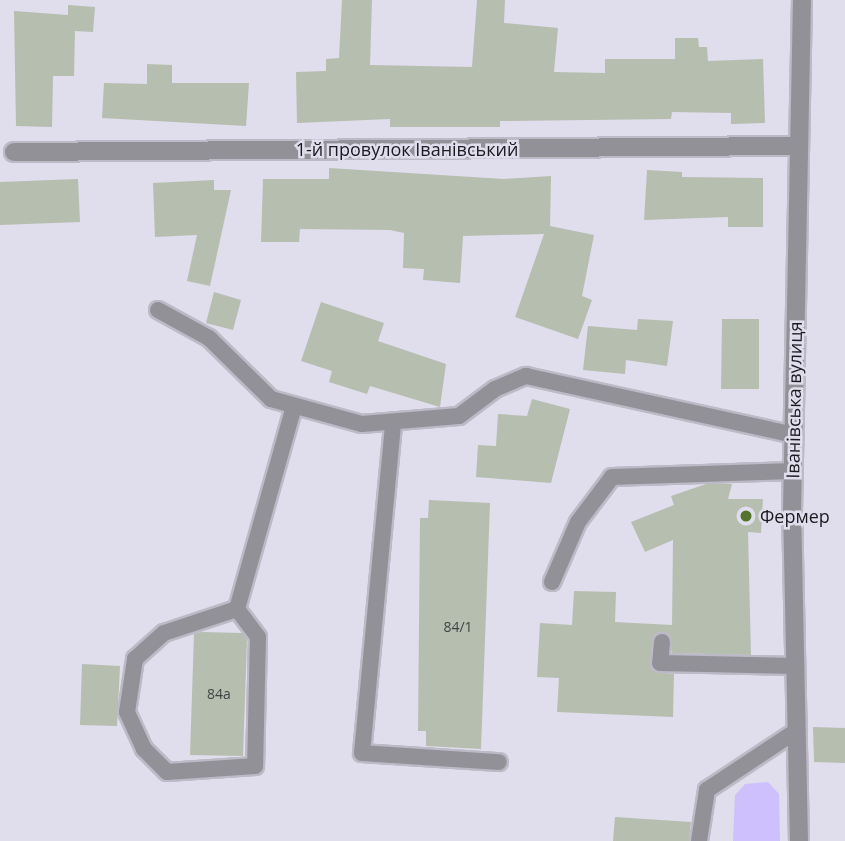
<!DOCTYPE html>
<meta charset="utf-8">
<style>
body{margin:0}
#map{position:relative;width:845px;height:841px;overflow:hidden;background:#e0ddec;font-family:"Open Sans",sans-serif}
div>[style]{position:absolute}
.green>*{inset:0;background:#cec0fd}
.building>*{inset:0;background:#b6beb0}
.roads{filter:drop-shadow(2px 0 #bdbac7) drop-shadow(-2px 0 #bdbac7) drop-shadow(0 2px #bdbac7) drop-shadow(0 -2px #bdbac7)}
.service>*{height:16px;margin:-8px;padding:0 8px;transform-origin:8px;border-radius:8px;background:#939198}
.minor>*{height:18px;margin:-9px;padding:0 9px;transform-origin:9px;border-radius:9px;background:#939198}
.dots>*{width:19px;height:19px;translate:-50% -50%;box-sizing:border-box;border:4px solid #e0ddec;border-radius:50%}
span{translate:-50% -50%;white-space:nowrap;text-align:center;line-height:1.15;-webkit-text-stroke:5px #e0ddec;paint-order:stroke}
.number-label{font-size:14px;color:#424344}
.number-label span{-webkit-text-stroke-width:0}
.street-label{font-size:18px;color:#1b1a20}
.poi-label{font-size:18px;color:#1b1a20}
.left{translate:0 -50%;text-align:left}
</style>
<div id="map">
<div class="green">
<div style="clip-path:polygon(768px 782px,779px 794px,780px 841px,733px 841px,735px 795px,745px 784px)"></div>
</div>
<div class="building">
<div style="clip-path:polygon(342px 0,372px 0,370px 65px,472px 67px,477px 0,505px 0,504px 23px,558px 28px,554px 72px,605px 73px,605px 59px,675px 59px,675px 38px,698px 38px,699px 47px,707px 47px,708px 61px,763px 59px,765px 123px,731px 124px,731px 113px,672px 112px,671px 119px,500px 121px,500px 127px,390px 127px,390px 119px,297px 123px,296px 72px,326px 71px,326px 59px,339px 58px)"></div>
<div style="clip-path:polygon(68px 5px,95px 7px,93px 32px,75px 31px,74px 76px,53px 76px,52px 127px,16px 126px,14px 11px,68px 15px)"></div>
<div style="clip-path:polygon(147px 64px,172px 65px,172px 83px,249px 83px,246px 126px,102px 118px,104px 83px,147px 84px)"></div>
<div style="clip-path:polygon(329px 168px,504px 179px,551px 176px,550px 226px,594px 235px,582px 296px,592px 300px,578px 339px,515px 317px,544px 234px,463px 236px,460px 283px,423px 280px,424px 269px,403px 268px,404px 233px,390px 230px,300px 229px,299px 242px,261px 242px,263px 179px,329px 179px)"></div>
<div style="clip-path:polygon(647px 170px,682px 172px,682px 177px,763px 178px,763px 227px,728px 227px,728px 217px,644px 220px)"></div>
<div style="clip-path:polygon(78px 179px,80px 222px,0 225px,0 182px)"></div>
<div style="clip-path:polygon(214px 180px,214px 190px,231px 190px,210px 286px,187px 281px,197px 235px,155px 237px,153px 183px)"></div>
<div style="clip-path:polygon(214px 292px,241px 300px,233px 330px,206px 323px)"></div>
<div style="clip-path:polygon(321px 302px,384px 323px,378px 341px,446px 364px,440px 407px,370px 386px,367px 394px,329px 382px,332px 371px,301px 361px)"></div>
<div style="clip-path:polygon(638px 319px,673px 321px,667px 366px,626px 360px,625px 374px,583px 370px,588px 326px,637px 330px)"></div>
<div style="clip-path:polygon(722px 319px,759px 319px,759px 389px,721px 389px)"></div>
<div style="clip-path:polygon(532px 399px,570px 409px,551px 483px,476px 477px,478px 445px,496px 446px,498px 414px,527px 416px)"></div>
<div style="clip-path:polygon(706px 484px,732px 484px,728px 499px,763px 499px,761px 533px,748px 532px,751px 655px,672px 653px,671px 637px,658px 632px,650px 663px,655px 672px,674px 674px,673px 717px,557px 712px,559px 678px,537px 677px,540px 623px,572px 625px,574px 591px,616px 592px,615px 622px,672px 625px,673px 540px,645px 552px,631px 522px,674px 505px,671px 496px)"></div>
<div style="clip-path:polygon(429px 500px,490px 503px,481px 749px,426px 746px,426px 731px,418px 731px,420px 518px,428px 518px)"></div>
<div style="clip-path:polygon(201px 632px,242px 633px,247px 640px,243px 756px,190px 755px,194px 634px)"></div>
<div style="clip-path:polygon(82px 664px,120px 666px,117px 726px,80px 725px)"></div>
<div style="clip-path:polygon(813px 727px,845px 728px,845px 763px,814px 762px)"></div>
<div style="clip-path:polygon(615px 817px,691px 822px,689px 841px,613px 841px)"></div>
</div>
<div class="roads">
<div class="service">
<div style="left:158px;top:310px;width:58px;rotate:28.8deg"></div>
<div style="left:209px;top:338px;width:87px;rotate:44.5deg"></div>
<div style="left:271px;top:399px;width:94px;rotate:15.4deg"></div>
<div style="left:362px;top:424px;width:97px;rotate:-4.7deg"></div>
<div style="left:459px;top:416px;width:45px;rotate:-36.9deg"></div>
<div style="left:495px;top:389px;width:34px;rotate:-23deg"></div>
<div style="left:526px;top:376px;width:274px;rotate:12.4deg"></div>
<div style="left:393px;top:425px;width:329px;rotate:95.4deg"></div>
<div style="left:362px;top:753px;width:137px;rotate:3.8deg"></div>
<div style="left:552px;top:582px;width:65px;rotate:-66.6deg"></div>
<div style="left:578px;top:522px;width:56px;rotate:-52.9deg"></div>
<div style="left:612px;top:477px;width:181px;rotate:-1.9deg"></div>
<div style="left:237px;top:609px;width:35px;rotate:53deg"></div>
<div style="left:258px;top:637px;width:129px;rotate:91.3deg"></div>
<div style="left:255px;top:766px;width:88px;rotate:176.1deg"></div>
<div style="left:167px;top:772px;width:33px;rotate:-135deg"></div>
<div style="left:144px;top:749px;width:41px;rotate:-114.7deg"></div>
<div style="left:127px;top:712px;width:54px;rotate:-81.4deg"></div>
<div style="left:135px;top:659px;width:39px;rotate:-42deg"></div>
<div style="left:164px;top:633px;width:77px;rotate:-18.2deg"></div>
<div style="left:237px;top:609px;width:211px;rotate:-74.3deg"></div>
<div style="left:662px;top:642px;width:21px;rotate:95deg"></div>
<div style="left:660px;top:663px;width:135px;rotate:1.3deg"></div>
<div style="left:699px;top:841px;width:52px;rotate:-81.1deg"></div>
<div style="left:707px;top:790px;width:107px;rotate:-33.5deg"></div>
</div>
<div class="minor">
<div style="left:14px;top:152px;width:785px;rotate:-0.44deg"></div>
<div style="left:799px;top:841px;width:330px;rotate:-91.2deg"></div>
<div style="left:792px;top:511px;width:511px;rotate:-88.88deg"></div>
</div>
</div>
<div class="dots">
<div style="left:746px;top:516px;background:#53742c"></div>
</div>
<div class="number-label">
<span style="left:458px;top:627px">84/1</span>
<span style="left:219px;top:694px">84а</span>
</div>
<div class="street-label">
<span style="left:407px;top:149px">1-й провулок Іванівський</span>
<span style="left:794px;top:400px;rotate:-89deg">Іванівська вулиця</span>
</div>
<div class="poi-label">
<span class="left" style="left:760px;top:516px">Фермер</span>
</div>
</div>
